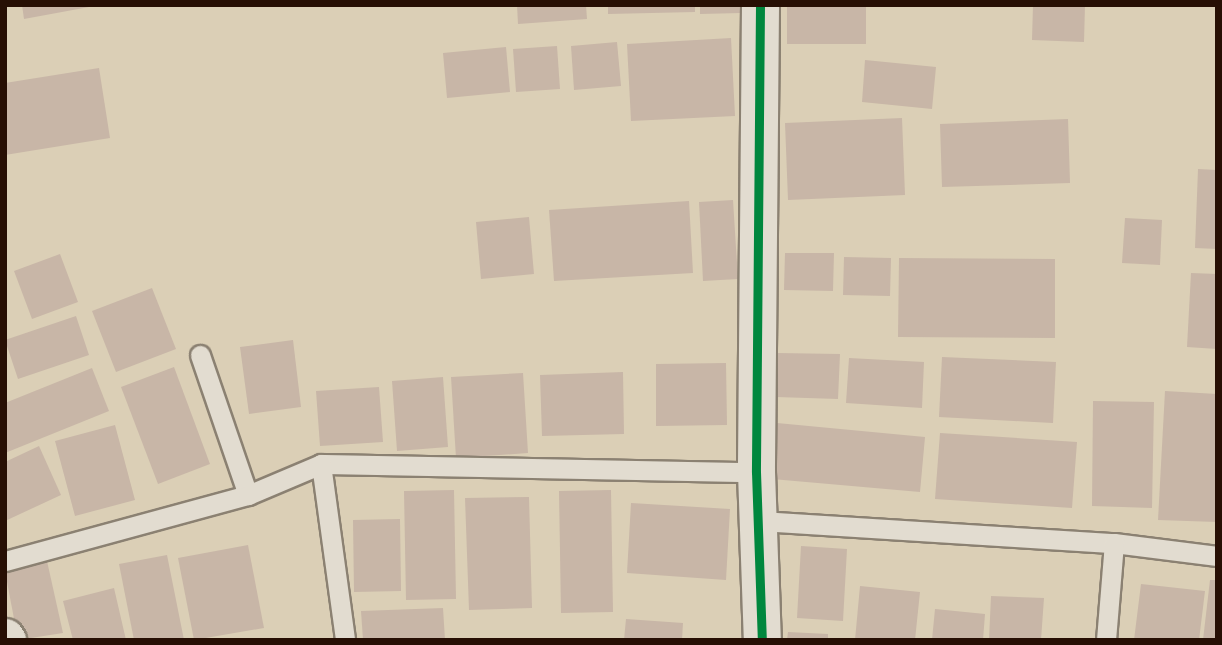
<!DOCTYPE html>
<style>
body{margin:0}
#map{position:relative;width:1222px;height:645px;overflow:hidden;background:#dbcfb6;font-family:"Old Standard TT",serif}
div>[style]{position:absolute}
.building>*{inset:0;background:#c8b6a7}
.roads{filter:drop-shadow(2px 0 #8b8172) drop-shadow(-2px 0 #8b8172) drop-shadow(0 2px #8b8172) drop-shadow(0 -2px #8b8172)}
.lane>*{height:19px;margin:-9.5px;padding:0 9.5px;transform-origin:9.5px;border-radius:9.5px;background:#e2dcd0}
.street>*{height:37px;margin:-18.5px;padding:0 18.5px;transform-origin:18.5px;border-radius:18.5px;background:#e2dcd0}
.cycleway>*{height:9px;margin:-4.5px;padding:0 4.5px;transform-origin:4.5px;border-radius:4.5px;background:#00873e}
span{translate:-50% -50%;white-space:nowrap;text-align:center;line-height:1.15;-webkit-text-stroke:6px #f1e3c6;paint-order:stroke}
.frame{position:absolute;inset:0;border:7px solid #270f04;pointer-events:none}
</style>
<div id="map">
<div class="building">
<div style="clip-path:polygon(22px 5px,89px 5px,89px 7px,24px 19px)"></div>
<div style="clip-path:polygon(517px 5px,586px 5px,587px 19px,518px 24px)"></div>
<div style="clip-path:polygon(608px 5px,695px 5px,695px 12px,608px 14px)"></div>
<div style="clip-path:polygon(700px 5px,741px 5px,741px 13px,700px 14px)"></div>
<div style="clip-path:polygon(787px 5px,866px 5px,866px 44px,787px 44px)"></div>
<div style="clip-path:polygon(1033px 5px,1085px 5px,1084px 42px,1032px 40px)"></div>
<div style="clip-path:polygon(731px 38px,735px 116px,631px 121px,627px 44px)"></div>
<div style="clip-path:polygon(617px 42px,621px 86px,574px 90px,571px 46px)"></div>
<div style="clip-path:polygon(557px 46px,560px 89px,516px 92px,513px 49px)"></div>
<div style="clip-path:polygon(506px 47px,510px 92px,447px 98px,443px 53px)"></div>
<div style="clip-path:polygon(865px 60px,936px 67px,932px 109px,862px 102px)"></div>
<div style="clip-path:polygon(99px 68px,110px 138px,5px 155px,5px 83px)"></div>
<div style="clip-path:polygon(902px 118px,905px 195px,788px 200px,785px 123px)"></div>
<div style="clip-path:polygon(1068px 119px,1070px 183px,942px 187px,940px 124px)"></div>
<div style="clip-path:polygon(1198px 169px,1217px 170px,1217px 249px,1195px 248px)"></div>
<div style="clip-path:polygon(733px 200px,738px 279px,703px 281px,699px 202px)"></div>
<div style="clip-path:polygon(689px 201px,693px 273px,554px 281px,549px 210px)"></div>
<div style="clip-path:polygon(529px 217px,534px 274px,481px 279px,476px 222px)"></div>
<div style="clip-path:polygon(1125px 218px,1162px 220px,1160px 265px,1122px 263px)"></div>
<div style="clip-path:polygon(785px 253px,834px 253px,833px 291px,784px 290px)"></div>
<div style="clip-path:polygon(60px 254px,78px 302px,32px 319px,14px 271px)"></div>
<div style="clip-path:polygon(844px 257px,891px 258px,890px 296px,843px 295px)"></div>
<div style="clip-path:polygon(899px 258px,1055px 259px,1055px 338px,898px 337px)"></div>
<div style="clip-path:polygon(1191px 273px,1217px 274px,1217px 349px,1187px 347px)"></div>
<div style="clip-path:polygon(152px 288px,176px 349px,116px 372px,92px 311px)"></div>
<div style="clip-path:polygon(76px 316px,89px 355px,18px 379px,5px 340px)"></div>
<div style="clip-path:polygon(293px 340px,301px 407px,249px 414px,240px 347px)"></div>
<div style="clip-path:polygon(777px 353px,840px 354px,838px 399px,776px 397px)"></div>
<div style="clip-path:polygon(942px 357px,1056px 362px,1053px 423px,939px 417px)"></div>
<div style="clip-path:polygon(849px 358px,924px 362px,922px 408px,846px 403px)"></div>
<div style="clip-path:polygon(726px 363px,727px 425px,656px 426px,656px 364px)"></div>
<div style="clip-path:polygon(174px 367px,210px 464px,158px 484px,121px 387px)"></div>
<div style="clip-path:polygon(92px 368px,109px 411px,5px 453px,5px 403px)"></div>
<div style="clip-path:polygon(623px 372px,624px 434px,542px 436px,540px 375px)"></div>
<div style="clip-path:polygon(523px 373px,528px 453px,456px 458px,451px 377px)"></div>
<div style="clip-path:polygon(443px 377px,448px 447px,397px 451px,392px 381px)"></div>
<div style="clip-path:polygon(379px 387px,383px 442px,320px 446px,316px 391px)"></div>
<div style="clip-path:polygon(1165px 391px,1217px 394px,1217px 522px,1158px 520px)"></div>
<div style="clip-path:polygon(1093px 401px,1154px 402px,1152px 508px,1092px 506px)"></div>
<div style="clip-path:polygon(777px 423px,925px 437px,920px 492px,772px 479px)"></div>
<div style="clip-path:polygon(115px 425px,135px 500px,75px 516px,55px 441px)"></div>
<div style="clip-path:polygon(940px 433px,1077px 442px,1072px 508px,935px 499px)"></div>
<div style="clip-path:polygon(39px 446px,61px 495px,5px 521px,5px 462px)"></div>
<div style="clip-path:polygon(454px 490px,456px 599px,406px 600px,404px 491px)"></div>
<div style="clip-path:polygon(611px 490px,613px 612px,561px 613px,559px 491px)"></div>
<div style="clip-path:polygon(529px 497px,532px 608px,469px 610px,465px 498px)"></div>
<div style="clip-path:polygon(631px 503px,730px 509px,726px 580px,627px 573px)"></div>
<div style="clip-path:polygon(400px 519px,401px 591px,354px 592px,353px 520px)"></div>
<div style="clip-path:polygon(248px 545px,264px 628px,194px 640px,178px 558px)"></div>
<div style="clip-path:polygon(801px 546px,847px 549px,843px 621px,797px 618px)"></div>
<div style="clip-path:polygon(167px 555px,184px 640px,134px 640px,119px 564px)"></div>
<div style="clip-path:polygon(47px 561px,63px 633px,18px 640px,5px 571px)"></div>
<div style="clip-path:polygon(1210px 580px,1217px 580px,1217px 640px,1203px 640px)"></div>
<div style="clip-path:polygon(1141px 584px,1205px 591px,1199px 640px,1134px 640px)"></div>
<div style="clip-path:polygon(860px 586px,920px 592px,915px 640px,855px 640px)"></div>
<div style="clip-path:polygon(114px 588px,126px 640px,73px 640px,63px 601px)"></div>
<div style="clip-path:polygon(991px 596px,1044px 598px,1041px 640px,989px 640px)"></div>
<div style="clip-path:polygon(443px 608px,445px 640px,363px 640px,361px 611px)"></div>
<div style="clip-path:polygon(935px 609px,985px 614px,983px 640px,932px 640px)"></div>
<div style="clip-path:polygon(626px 619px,683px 623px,682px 640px,624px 640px)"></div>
<div style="clip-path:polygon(788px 632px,828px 634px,828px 640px,787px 640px)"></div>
</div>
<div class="roads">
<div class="lane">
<div style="left:200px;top:355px;width:148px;rotate:71.1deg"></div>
<div style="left:321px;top:464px;width:435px;rotate:1.1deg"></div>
<div style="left:760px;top:521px;width:355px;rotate:3.6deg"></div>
<div style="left:1114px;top:543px;width:104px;rotate:7.2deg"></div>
<div style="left:5px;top:561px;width:252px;rotate:-15.2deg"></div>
<div style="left:248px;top:495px;width:79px;rotate:-23deg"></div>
<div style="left:321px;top:464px;width:178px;rotate:82.2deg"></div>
<div style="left:1106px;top:640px;width:97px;rotate:-85.3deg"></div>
</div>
<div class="street">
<div style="left:760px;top:5px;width:467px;rotate:90.5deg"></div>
<div style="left:756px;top:472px;width:168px;rotate:88deg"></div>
<div style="left:5px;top:637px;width:4px;rotate:56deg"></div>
</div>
</div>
<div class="cycleway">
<div style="left:760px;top:5px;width:467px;rotate:90.5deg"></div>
<div style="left:756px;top:472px;width:168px;rotate:88deg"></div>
</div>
<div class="frame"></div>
</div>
